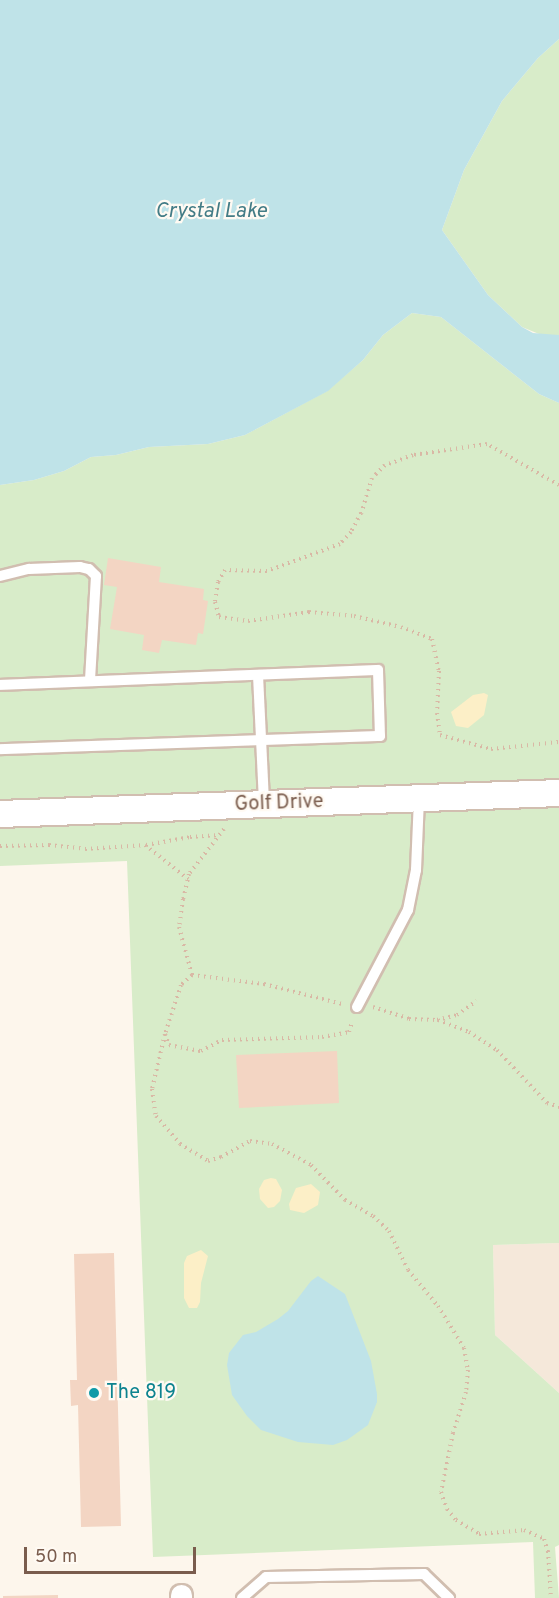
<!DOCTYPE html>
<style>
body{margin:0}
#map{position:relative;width:559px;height:1598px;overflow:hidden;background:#fdf6ec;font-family:Overpass,sans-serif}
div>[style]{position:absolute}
.residential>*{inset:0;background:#f5e8da}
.green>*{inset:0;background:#d8ecc9}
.sand>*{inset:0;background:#fcefc7}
.water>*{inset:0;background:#bfe3e8}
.building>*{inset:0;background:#f3d5c3}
.path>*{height:4px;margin-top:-2px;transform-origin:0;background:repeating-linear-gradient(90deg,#d9b8a5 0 1.5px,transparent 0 6px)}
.roads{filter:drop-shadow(2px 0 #d1beb0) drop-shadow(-2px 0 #d1beb0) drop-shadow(0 2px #d1beb0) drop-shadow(0 -2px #d1beb0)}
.service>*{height:10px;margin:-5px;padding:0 5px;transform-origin:5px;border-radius:5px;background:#fff}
.minor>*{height:21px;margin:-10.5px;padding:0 10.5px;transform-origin:10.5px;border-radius:10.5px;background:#fff}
.tertiary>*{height:26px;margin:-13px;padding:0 13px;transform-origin:13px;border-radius:13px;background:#fff}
.dots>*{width:16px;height:16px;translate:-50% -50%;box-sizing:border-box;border:3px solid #fffaf3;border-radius:50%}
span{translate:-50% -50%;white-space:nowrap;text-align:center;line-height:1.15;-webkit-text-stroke:4.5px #fffaf3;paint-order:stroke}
.street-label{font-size:20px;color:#7a5c4d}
.culture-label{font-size:20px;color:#0d838f}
.left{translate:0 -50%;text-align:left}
.water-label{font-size:21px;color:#437c86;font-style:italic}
.scale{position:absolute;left:24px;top:1547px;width:172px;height:27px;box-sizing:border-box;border:3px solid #7a5c4d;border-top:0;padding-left:8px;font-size:18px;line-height:21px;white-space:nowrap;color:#7a5c4d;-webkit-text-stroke:4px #fffaf3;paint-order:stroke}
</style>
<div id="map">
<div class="residential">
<div style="clip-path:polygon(559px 1243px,559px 1393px,495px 1335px,493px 1245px)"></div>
</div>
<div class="green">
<div style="clip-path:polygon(559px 39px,559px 335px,544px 336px,522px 327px,488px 295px,442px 230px,464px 170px,502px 101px,538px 58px)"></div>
<div style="clip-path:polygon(412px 313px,441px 317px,539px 394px,559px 403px,559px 1243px,493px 1245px,495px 1335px,559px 1393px,559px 1545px,555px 1547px,559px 1598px,535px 1598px,533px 1542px,153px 1557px,127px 861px,0 866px,0 485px,34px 480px,64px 471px,91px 457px,116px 455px,149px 447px,208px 444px,245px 435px,327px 391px,363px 360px,383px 335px)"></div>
</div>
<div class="sand">
<div style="clip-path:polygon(484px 693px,488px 695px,484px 715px,468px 728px,456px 726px,451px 712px,473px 695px)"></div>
<div style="clip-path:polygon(271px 1178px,276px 1179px,282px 1190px,280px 1201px,274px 1207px,268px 1208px,260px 1199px,259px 1189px,264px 1180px)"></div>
<div style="clip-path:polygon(311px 1184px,320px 1192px,318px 1205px,304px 1213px,290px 1210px,289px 1204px,296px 1188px)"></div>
<div style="clip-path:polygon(201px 1250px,208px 1256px,201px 1283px,200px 1302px,197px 1308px,189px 1308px,184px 1298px,184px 1263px,187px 1256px)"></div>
</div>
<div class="water">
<div style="clip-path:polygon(0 0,559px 0,559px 39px,538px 58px,502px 101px,464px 170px,442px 230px,488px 295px,522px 327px,533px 333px,559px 335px,559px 403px,539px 394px,441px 317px,412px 313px,383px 335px,363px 360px,328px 391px,245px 435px,208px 444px,149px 447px,116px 455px,91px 457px,64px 471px,34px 480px,0 485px)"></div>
<div style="clip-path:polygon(318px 1276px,345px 1294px,371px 1361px,377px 1394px,377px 1402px,368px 1425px,347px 1440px,333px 1445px,298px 1442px,261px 1430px,247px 1416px,232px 1395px,227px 1365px,229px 1353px,243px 1335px,256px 1332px,278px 1319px,288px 1311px,311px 1281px)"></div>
</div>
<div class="building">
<div style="clip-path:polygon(108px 558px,161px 567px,159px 582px,204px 589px,203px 600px,208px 601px,203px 634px,198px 633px,196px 645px,162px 640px,159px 653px,142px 650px,144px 635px,110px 629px,117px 587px,104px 585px)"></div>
<div style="clip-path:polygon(337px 1051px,339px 1103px,239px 1108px,236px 1055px)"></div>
<div style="clip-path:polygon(114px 1253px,121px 1526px,81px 1527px,78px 1405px,71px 1406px,70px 1380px,77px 1380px,74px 1254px)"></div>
<div style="clip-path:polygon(58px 1595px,58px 1598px,3px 1598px,3px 1596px)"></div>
</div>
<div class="path">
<div style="left:559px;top:485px;width:83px;rotate:-150.3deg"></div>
<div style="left:487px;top:444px;width:75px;rotate:171.5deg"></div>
<div style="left:413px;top:455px;width:30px;rotate:160deg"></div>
<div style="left:385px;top:465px;width:18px;rotate:135deg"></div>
<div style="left:372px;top:478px;width:37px;rotate:107deg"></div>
<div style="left:361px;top:513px;width:21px;rotate:118deg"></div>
<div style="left:351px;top:532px;width:16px;rotate:133deg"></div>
<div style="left:340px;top:544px;width:78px;rotate:159.7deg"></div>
<div style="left:267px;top:571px;width:42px;rotate:-178.6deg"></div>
<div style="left:225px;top:570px;width:14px;rotate:120deg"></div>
<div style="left:218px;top:582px;width:20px;rotate:99deg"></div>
<div style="left:215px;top:602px;width:16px;rotate:75deg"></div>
<div style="left:219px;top:617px;width:29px;rotate:8deg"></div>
<div style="left:248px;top:621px;width:62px;rotate:-8.4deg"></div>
<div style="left:309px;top:612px;width:45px;rotate:5.1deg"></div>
<div style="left:354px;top:616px;width:48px;rotate:13.2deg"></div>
<div style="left:401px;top:627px;width:33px;rotate:21deg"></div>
<div style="left:432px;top:639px;width:33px;rotate:78deg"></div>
<div style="left:439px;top:671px;width:42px;rotate:92.7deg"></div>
<div style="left:437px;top:713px;width:22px;rotate:82deg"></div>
<div style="left:440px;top:735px;width:53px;rotate:15.4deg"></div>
<div style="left:491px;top:749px;width:68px;rotate:-5.9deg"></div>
<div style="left:224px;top:829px;width:57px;rotate:127.9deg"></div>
<div style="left:189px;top:874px;width:26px;rotate:103deg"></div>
<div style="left:183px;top:899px;width:28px;rotate:98deg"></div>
<div style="left:179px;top:927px;width:50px;rotate:74.8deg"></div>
<div style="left:192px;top:975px;width:73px;rotate:7.1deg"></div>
<div style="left:264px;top:984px;width:81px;rotate:14.4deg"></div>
<div style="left:146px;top:845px;width:45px;rotate:-10.3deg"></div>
<div style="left:190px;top:837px;width:29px;rotate:-4deg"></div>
<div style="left:0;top:846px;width:49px;rotate:-1.2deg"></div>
<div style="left:49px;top:845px;width:36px;rotate:6deg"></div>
<div style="left:85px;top:849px;width:60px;rotate:-3.8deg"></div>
<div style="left:145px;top:845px;width:55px;rotate:38.3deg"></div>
<div style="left:192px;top:975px;width:15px;rotate:138deg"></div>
<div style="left:181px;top:985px;width:52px;rotate:108.1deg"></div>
<div style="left:165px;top:1034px;width:12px;rotate:70deg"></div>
<div style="left:169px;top:1045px;width:33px;rotate:11deg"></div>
<div style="left:201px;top:1051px;width:24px;rotate:-28deg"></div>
<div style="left:222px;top:1040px;width:100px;rotate:-1.7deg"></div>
<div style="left:322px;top:1037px;width:27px;rotate:-10deg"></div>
<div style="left:349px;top:1032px;width:10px;rotate:-73deg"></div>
<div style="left:373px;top:1007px;width:38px;rotate:18deg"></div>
<div style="left:409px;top:1019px;width:28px;rotate:2deg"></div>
<div style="left:437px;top:1020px;width:21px;rotate:-14deg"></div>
<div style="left:457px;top:1015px;width:24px;rotate:-36deg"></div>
<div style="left:438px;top:1020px;width:33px;rotate:21deg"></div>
<div style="left:469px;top:1032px;width:33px;rotate:33deg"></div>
<div style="left:497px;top:1050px;width:73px;rotate:46.7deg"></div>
<div style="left:547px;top:1103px;width:13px;rotate:18deg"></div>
<div style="left:165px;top:1034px;width:57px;rotate:103.3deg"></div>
<div style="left:152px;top:1089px;width:27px;rotate:82deg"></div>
<div style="left:156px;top:1116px;width:37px;rotate:49deg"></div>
<div style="left:180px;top:1144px;width:33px;rotate:31deg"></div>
<div style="left:208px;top:1161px;width:14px;rotate:-17deg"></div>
<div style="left:221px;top:1157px;width:33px;rotate:-29deg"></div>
<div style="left:250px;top:1141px;width:22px;rotate:8deg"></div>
<div style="left:272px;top:1144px;width:44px;rotate:28.3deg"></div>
<div style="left:311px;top:1165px;width:49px;rotate:45.8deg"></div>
<div style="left:345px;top:1200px;width:32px;rotate:30deg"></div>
<div style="left:373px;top:1216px;width:22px;rotate:43deg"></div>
<div style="left:389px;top:1231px;width:43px;rotate:64deg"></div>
<div style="left:408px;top:1270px;width:47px;rotate:50.2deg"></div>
<div style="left:438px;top:1306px;width:49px;rotate:58.2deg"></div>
<div style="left:464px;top:1348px;width:22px;rotate:80deg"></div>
<div style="left:468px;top:1370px;width:22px;rotate:95deg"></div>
<div style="left:466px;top:1392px;width:43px;rotate:107.6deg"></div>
<div style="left:453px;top:1433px;width:60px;rotate:101.5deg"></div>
<div style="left:441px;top:1492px;width:18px;rotate:71deg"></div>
<div style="left:447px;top:1509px;width:14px;rotate:51deg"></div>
<div style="left:456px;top:1520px;width:27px;rotate:31deg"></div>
<div style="left:479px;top:1534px;width:45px;rotate:-5.1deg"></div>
<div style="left:524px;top:1530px;width:22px;rotate:24deg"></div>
<div style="left:544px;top:1539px;width:13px;rotate:72deg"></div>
<div style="left:548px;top:1551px;width:47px;rotate:86.3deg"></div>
</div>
<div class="roads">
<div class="service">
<div style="left:0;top:576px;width:30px;rotate:-14deg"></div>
<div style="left:29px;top:569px;width:51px;rotate:-2.2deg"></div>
<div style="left:80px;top:567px;width:9px;rotate:13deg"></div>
<div style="left:89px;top:569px;width:10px;rotate:45deg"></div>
<div style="left:96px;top:576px;width:105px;rotate:93.3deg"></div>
<div style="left:258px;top:675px;width:128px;rotate:87.3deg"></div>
<div style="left:0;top:685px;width:378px;rotate:-2.3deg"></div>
<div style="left:378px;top:670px;width:66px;rotate:88.3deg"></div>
<div style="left:380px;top:736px;width:380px;rotate:178deg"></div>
<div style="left:357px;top:1007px;width:110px;rotate:-62.3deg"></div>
<div style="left:408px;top:910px;width:41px;rotate:-78.7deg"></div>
<div style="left:416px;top:870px;width:71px;rotate:-87.6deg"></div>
<div style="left:242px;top:1598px;width:32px;rotate:-41deg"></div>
<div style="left:266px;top:1577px;width:158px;rotate:-1.1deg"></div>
<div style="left:424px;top:1574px;width:35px;rotate:44deg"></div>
</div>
<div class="minor">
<div style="left:181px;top:1595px;width:3px;rotate:90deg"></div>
</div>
<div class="tertiary">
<div style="left:0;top:814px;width:559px;rotate:-2.15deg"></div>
</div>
</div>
<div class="dots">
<div style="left:94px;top:1393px;background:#0f9aa8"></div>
</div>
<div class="street-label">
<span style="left:279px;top:804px;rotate:-2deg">Golf Drive</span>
</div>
<div class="culture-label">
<span class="left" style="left:106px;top:1393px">The 819</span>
</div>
<div class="water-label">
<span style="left:211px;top:212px">Crystal Lake</span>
</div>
<div class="scale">50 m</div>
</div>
